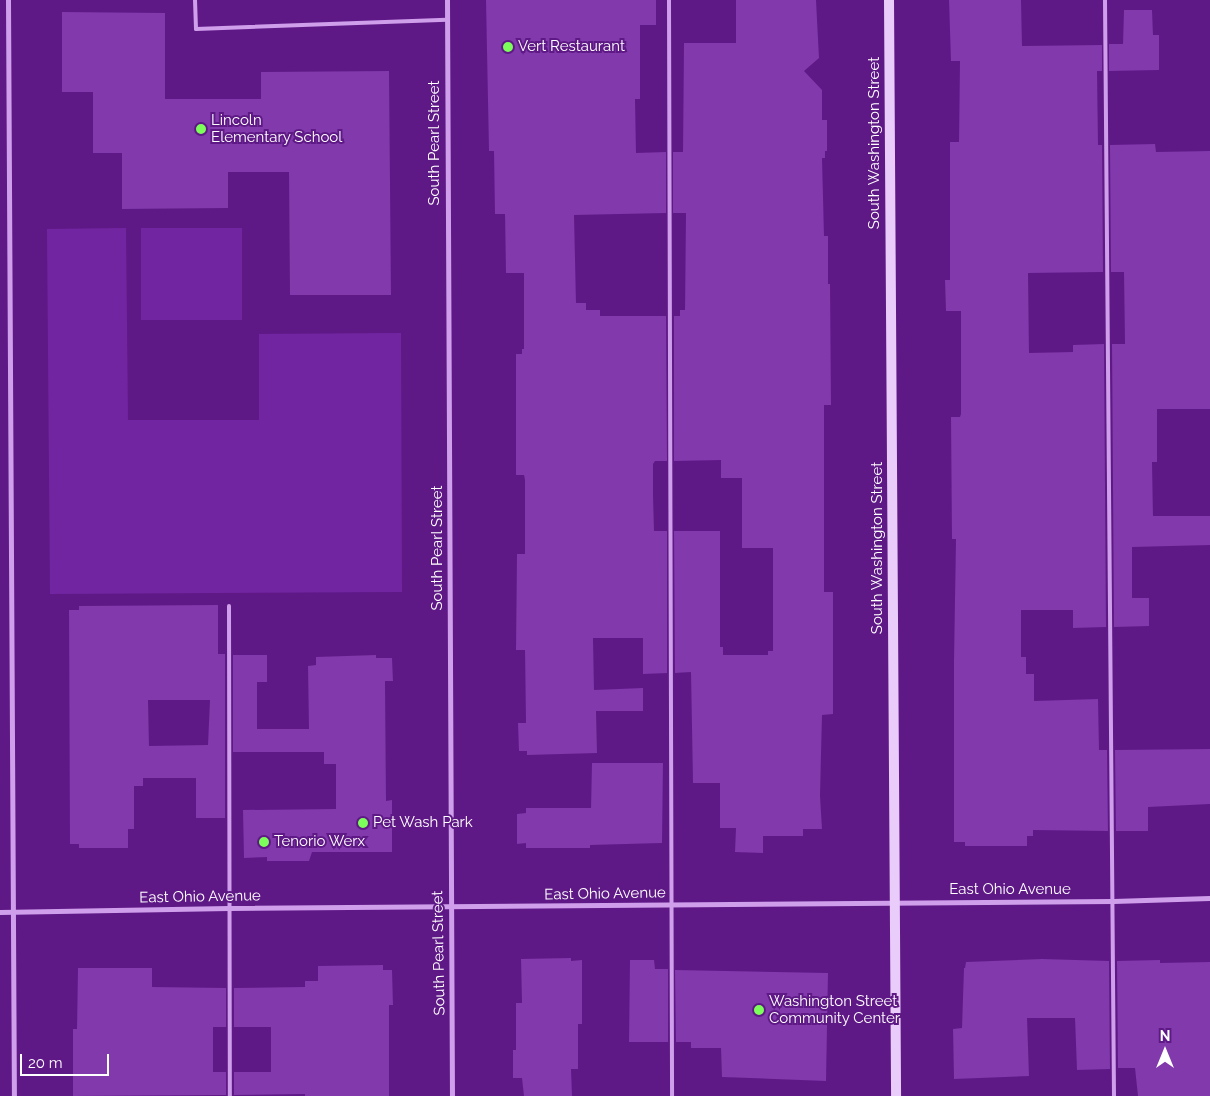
<!DOCTYPE html>
<style>
body{margin:0}
#map{position:relative;width:1210px;height:1096px;overflow:hidden;background:#5f1986;font-family:Raleway,sans-serif}
div>[style]{position:absolute}
.green>*{inset:0;background:#7225a1}
.building>*{inset:0;background:#8139ab}
.lane>*{height:4px;margin:-2px;padding:0 2px;transform-origin:2px;border-radius:2px;background:#cf9fec}
.street>*{height:5px;margin:-2.5px;padding:0 2.5px;transform-origin:2.5px;border-radius:2.5px;background:#cf9fec}
.secondary>*{height:10px;margin:-5px;padding:0 5px;transform-origin:5px;border-radius:5px;background:#e9ccf9}
.dots>*{width:14px;height:14px;translate:-50% -50%;box-sizing:border-box;border:2px solid #5f1986;border-radius:50%}
span{translate:-50% -50%;white-space:nowrap;text-align:center;line-height:1.15;-webkit-text-stroke:4px #5f1986;paint-order:stroke}
.poi-label{font-size:15px;color:#fff}
.left{translate:0 -50%;text-align:left}
.street-label{font-size:15px;color:#fff}
.north{position:absolute;left:1140px;top:1026px;width:50px;height:50px;-webkit-text-stroke:4px #5f1986;paint-order:stroke;rotate:0deg;font-size:14px;font-weight:700;line-height:20px;text-align:center;color:#fff}
.north::after{content:'';display:block;margin:auto;width:18px;height:22px;background:#fff;clip-path:polygon(50% 0,100% 100%,50% 72%,0 100%)}
.scale{position:absolute;left:20px;top:1054px;width:89px;height:22px;box-sizing:border-box;border:2px solid #fff;border-top:0;padding-left:6px;font-size:15px;line-height:18px;white-space:nowrap;color:#fff;-webkit-text-stroke:4px #5f1986;paint-order:stroke}
</style>
<div id="map">
<div class="green">
<div style="clip-path:polygon(126px 228px,128px 420px,259px 420px,259px 334px,401px 333px,402px 592px,50px 594px,47px 229px)"></div>
<div style="clip-path:polygon(141px 228px,242px 228px,242px 320px,141px 320px)"></div>
</div>
<div class="building">
<div style="clip-path:polygon(486px 0,656px 0,656px 25px,640px 25px,640px 99px,635px 99px,636px 153px,666px 152px,666px 213px,574px 215px,576px 303px,586px 303px,586px 310px,600px 310px,600px 316px,666px 316px,667px 461px,655px 461px,653px 464px,653px 495px,654px 531px,667px 531px,667px 673px,643px 674px,643px 638px,593px 638px,594px 690px,643px 688px,643px 711px,596px 711px,597px 753px,527px 755px,527px 751px,519px 751px,518px 723px,526px 723px,525px 650px,516px 650px,517px 554px,525px 554px,525px 480px,524px 475px,516px 475px,516px 354px,522px 354px,522px 349px,524px 349px,524px 273px,506px 273px,505px 214px,495px 214px,494px 151px,489px 151px)"></div>
<div style="clip-path:polygon(736px 0,816px 0,819px 58px,804px 71px,822px 90px,822px 120px,827px 120px,827px 151px,825px 151px,825px 158px,822px 158px,824px 236px,828px 236px,828px 284px,830px 284px,831px 405px,824px 405px,824px 592px,833px 592px,833px 714px,822px 715px,820px 796px,822px 829px,803px 829px,803px 836px,763px 836px,763px 853px,735px 852px,736px 828px,720px 828px,720px 783px,693px 783px,691px 672px,675px 673px,674px 531px,720px 531px,720px 647px,723px 647px,723px 655px,768px 655px,768px 651px,773px 651px,773px 548px,742px 548px,742px 478px,721px 478px,721px 460px,674px 461px,674px 316px,680px 316px,680px 310px,685px 310px,686px 213px,673px 213px,673px 152px,683px 152px,684px 43px,736px 43px)"></div>
<div style="clip-path:polygon(949px 0,1021px 0,1022px 46px,1102px 45px,1102px 71px,1097px 71px,1098px 145px,1102px 145px,1103px 272px,1028px 273px,1029px 353px,1073px 352px,1073px 345px,1104px 344px,1106px 627px,1073px 628px,1073px 610px,1021px 610px,1021px 657px,1026px 657px,1026px 674px,1034px 674px,1034px 701px,1098px 699px,1099px 750px,1107px 750px,1108px 831px,1033px 830px,1033px 836px,1027px 836px,1027px 846px,965px 846px,965px 842px,954px 842px,954px 661px,956px 539px,952px 539px,951px 417px,960px 417px,961px 414px,961px 311px,946px 311px,945px 280px,950px 280px,950px 142px,959px 142px,960px 61px,951px 61px)"></div>
<div style="clip-path:polygon(1124px 10px,1152px 10px,1153px 35px,1159px 35px,1159px 70px,1109px 71px,1109px 44px,1123px 44px)"></div>
<div style="clip-path:polygon(62px 12px,165px 13px,165px 99px,261px 99px,261px 72px,389px 71px,391px 295px,290px 295px,289px 172px,228px 172px,228px 208px,122px 209px,122px 153px,93px 153px,93px 92px,62px 92px)"></div>
<div style="clip-path:polygon(1155px 144px,1156px 152px,1210px 151px,1210px 409px,1157px 409px,1157px 462px,1152px 462px,1153px 516px,1210px 516px,1210px 545px,1132px 547px,1132px 598px,1149px 598px,1149px 626px,1114px 627px,1112px 344px,1125px 344px,1124px 272px,1111px 272px,1110px 145px)"></div>
<div style="clip-path:polygon(evenodd,218px 605px,218px 654px,225px 654px,225px 818px,196px 818px,196px 778px,143px 778px,143px 786px,134px 786px,134px 829px,128px 829px,128px 848px,79px 848px,79px 844px,70px 844px,69px 610px,79px 610px,79px 606px,218px 605px,148px 700px,210px 700px,208px 745px,149px 746px,148px 700px)"></div>
<div style="clip-path:polygon(233px 655px,267px 655px,267px 682px,257px 682px,257px 729px,309px 729px,308px 666px,316px 665px,316px 657px,376px 655px,376px 658px,392px 658px,393px 681px,385px 681px,386px 801px,392px 800px,392px 852px,312px 852px,309px 861px,267px 861px,267px 857px,244px 858px,243px 810px,336px 809px,336px 764px,324px 764px,324px 752px,233px 752px)"></div>
<div style="clip-path:polygon(1210px 749px,1210px 804px,1148px 807px,1148px 831px,1116px 831px,1115px 750px)"></div>
<div style="clip-path:polygon(592px 763px,663px 763px,662px 843px,590px 845px,590px 848px,526px 848px,526px 843px,517px 844px,517px 814px,526px 813px,526px 808px,591px 808px)"></div>
<div style="clip-path:polygon(571px 958px,571px 961px,582px 960px,582px 1024px,578px 1024px,578px 1069px,571px 1069px,572px 1096px,524px 1096px,522px 1078px,513px 1078px,513px 1050px,516px 1050px,516px 1003px,522px 1003px,521px 959px)"></div>
<div style="clip-path:polygon(1042px 959px,1109px 961px,1110px 1069px,1077px 1070px,1075px 1018px,1027px 1018px,1029px 1076px,954px 1079px,953px 1029px,962px 1028px,964px 968px,965px 968px,966px 962px)"></div>
<div style="clip-path:polygon(630px 960px,654px 960px,655px 969px,668px 969px,668px 1042px,629px 1042px)"></div>
<div style="clip-path:polygon(1160px 960px,1160px 963px,1210px 962px,1210px 1096px,1138px 1096px,1135px 1068px,1118px 1068px,1117px 961px)"></div>
<div style="clip-path:polygon(383px 965px,383px 970px,392px 970px,393px 1005px,389px 1005px,389px 1096px,305px 1096px,305px 1094px,234px 1095px,234px 1072px,271px 1072px,271px 1027px,234px 1027px,234px 988px,305px 987px,305px 981px,318px 981px,318px 966px)"></div>
<div style="clip-path:polygon(78px 968px,152px 968px,152px 987px,226px 988px,226px 1027px,213px 1027px,213px 1072px,226px 1072px,226px 1095px,73px 1096px,73px 1029px,77px 1029px)"></div>
<div style="clip-path:polygon(675px 970px,828px 973px,826px 1081px,722px 1077px,721px 1048px,691px 1048px,691px 1042px,676px 1042px)"></div>
</div>
<div class="lane">
<div style="left:195px;top:0;width:29px;rotate:88deg"></div>
<div style="left:196px;top:29px;width:251px;rotate:-2.1deg"></div>
<div style="left:669px;top:0;width:1096px;rotate:89.84deg"></div>
<div style="left:1105px;top:0;width:1096px;rotate:89.53deg"></div>
<div style="left:229px;top:606px;width:490px;rotate:89.9deg"></div>
</div>
<div class="street">
<div style="left:8px;top:0;width:1096px;rotate:89.69deg"></div>
<div style="left:447px;top:0;width:1096px;rotate:89.74deg"></div>
<div style="left:0;top:912px;width:229px;rotate:-1deg"></div>
<div style="left:229px;top:908px;width:884px;rotate:-0.45deg"></div>
<div style="left:1113px;top:901px;width:97px;rotate:-1.8deg"></div>
</div>
<div class="secondary">
<div style="left:889px;top:0;width:1096px;rotate:89.63deg"></div>
</div>
<div class="dots">
<div style="left:508px;top:47px;background:#7dff5b"></div>
<div style="left:201px;top:129px;background:#7dff5b"></div>
<div style="left:363px;top:823px;background:#7dff5b"></div>
<div style="left:264px;top:842px;background:#7dff5b"></div>
<div style="left:759px;top:1010px;background:#7dff5b"></div>
</div>
<div class="poi-label">
<span class="left" style="left:518px;top:47px">Vert Restaurant</span>
<span class="left" style="left:211px;top:129px">Lincoln<br>Elementary School</span>
<span class="left" style="left:373px;top:823px">Pet Wash Park</span>
<span class="left" style="left:274px;top:842px">Tenorio Werx</span>
<span class="left" style="left:769px;top:1010px">Washington Street<br>Community Center</span>
</div>
<div class="street-label">
<span style="left:435px;top:143px;rotate:-90deg">South Pearl Street</span>
<span style="left:875px;top:143px;rotate:-90deg">South Washington Street</span>
<span style="left:438px;top:548px;rotate:-90deg">South Pearl Street</span>
<span style="left:878px;top:548px;rotate:-90deg">South Washington Street</span>
<span style="left:1010px;top:890px">East Ohio Avenue</span>
<span style="left:605px;top:894px;rotate:-1deg">East Ohio Avenue</span>
<span style="left:200px;top:897px;rotate:-1deg">East Ohio Avenue</span>
<span style="left:439px;top:953px;rotate:-91deg">South Pearl Street</span>
</div>
<div class="north">N</div>
<div class="scale">20 m</div>
</div>
